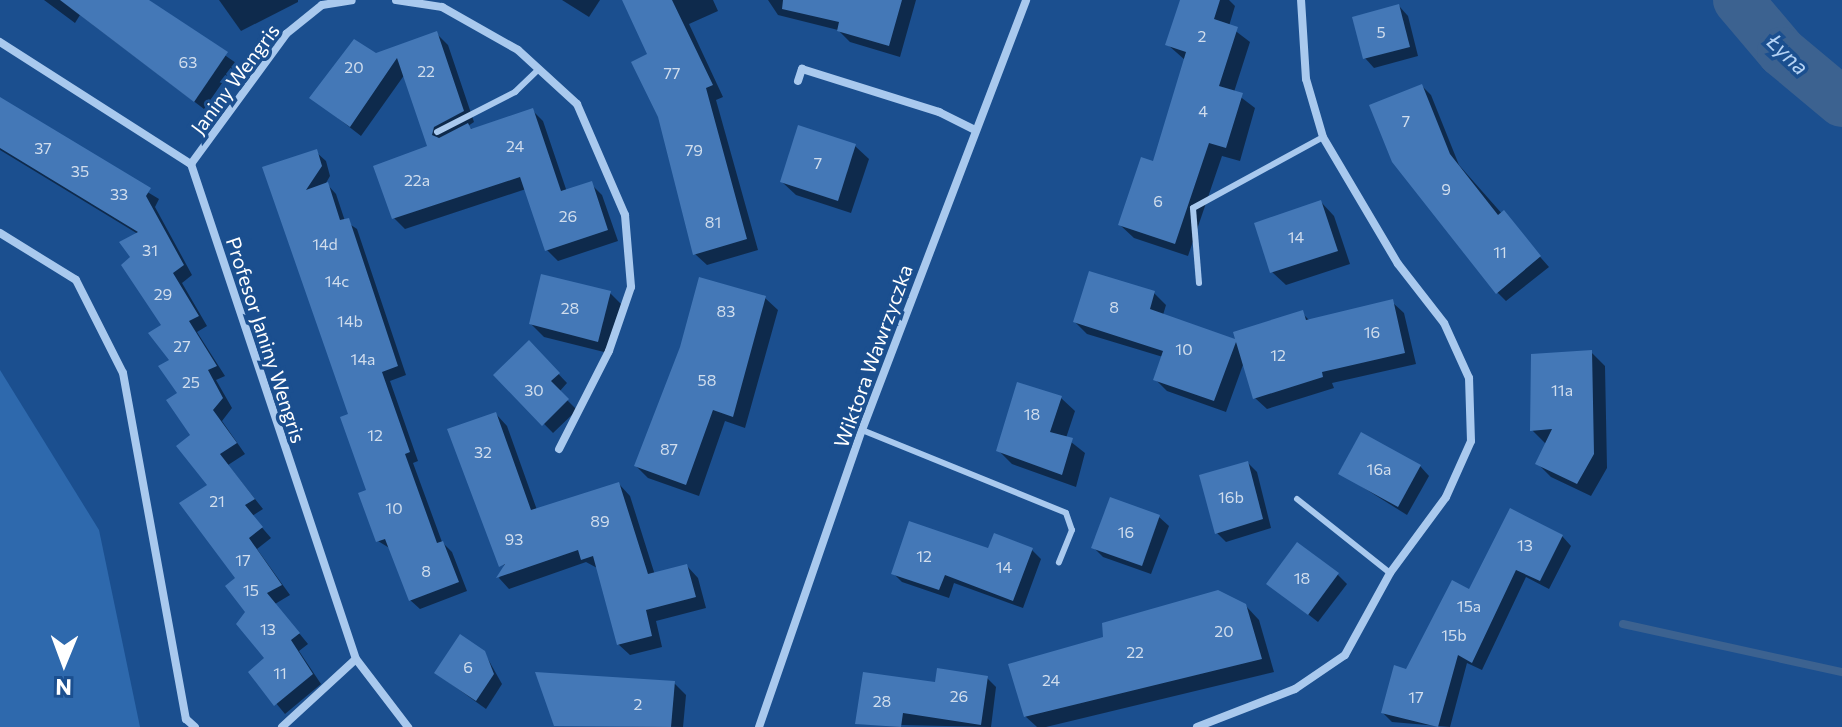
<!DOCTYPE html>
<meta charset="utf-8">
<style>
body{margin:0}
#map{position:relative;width:1842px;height:727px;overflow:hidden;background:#1b4f8f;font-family:Commissioner,sans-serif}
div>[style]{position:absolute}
.green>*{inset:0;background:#2e69ad}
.shadow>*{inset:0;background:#0007}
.stream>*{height:8px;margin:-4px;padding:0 4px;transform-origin:4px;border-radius:4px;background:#3c6290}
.river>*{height:50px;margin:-25px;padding:0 25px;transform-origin:25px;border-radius:25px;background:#3c6290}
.building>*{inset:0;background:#4478b7}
.service>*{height:6px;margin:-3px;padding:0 3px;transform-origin:3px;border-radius:3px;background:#a9c9ee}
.minor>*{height:8px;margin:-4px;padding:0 4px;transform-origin:4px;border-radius:4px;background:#a9c9ee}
span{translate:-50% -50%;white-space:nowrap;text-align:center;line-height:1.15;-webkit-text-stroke:7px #1b4f8f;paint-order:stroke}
.number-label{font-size:16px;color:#d0dded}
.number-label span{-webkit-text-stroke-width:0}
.street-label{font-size:20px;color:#fff}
.water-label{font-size:22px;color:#b5d3f5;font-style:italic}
.north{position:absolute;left:24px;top:623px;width:80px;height:80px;-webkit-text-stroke:6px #1b4f8f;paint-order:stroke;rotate:181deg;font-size:22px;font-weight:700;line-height:32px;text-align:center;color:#fff}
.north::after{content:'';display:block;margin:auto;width:28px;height:36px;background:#fff;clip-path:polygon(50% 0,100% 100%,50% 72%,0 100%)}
</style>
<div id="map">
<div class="green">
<div style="clip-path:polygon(0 370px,99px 530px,140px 727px,0 727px)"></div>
</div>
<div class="shadow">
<div style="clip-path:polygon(44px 0,146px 0,236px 63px,204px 109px,80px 15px,75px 23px)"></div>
<div style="clip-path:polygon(219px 0,298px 0,298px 2px,241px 31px)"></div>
<div style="clip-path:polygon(562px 0,600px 0,589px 17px)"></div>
<div style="clip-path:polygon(624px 0,713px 0,718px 11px,689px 24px,723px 97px,716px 100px,758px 250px,707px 265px,695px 254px,650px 55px)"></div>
<div style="clip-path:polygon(768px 0,916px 0,900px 57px,850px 42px,838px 30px,778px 15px)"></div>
<div style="clip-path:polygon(1182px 0,1229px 0,1235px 6px,1229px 26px,1250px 42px,1234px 92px,1255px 108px,1240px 161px,1222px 156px,1188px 256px,1134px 238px,1120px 225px,1154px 164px,1185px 60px,1168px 45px)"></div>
<div style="clip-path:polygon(1399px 6px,1408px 16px,1418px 56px,1374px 68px,1365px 58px)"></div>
<div style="clip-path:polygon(437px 34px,448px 45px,474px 122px,468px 126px,473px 130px,532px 110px,543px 121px,567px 192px,591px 184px,602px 195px,618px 241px,558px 261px,547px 250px,526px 189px,405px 229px,394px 218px,430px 147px,405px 74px,361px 136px,312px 98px,376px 55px)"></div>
<div style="clip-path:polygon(1422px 86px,1431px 95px,1459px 165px,1549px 267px,1506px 301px,1497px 292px)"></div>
<div style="clip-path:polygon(0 103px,159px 199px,155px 207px,192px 275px,182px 283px,207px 326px,197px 332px,225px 376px,216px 380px,232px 408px,222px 421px,245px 454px,228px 465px,263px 509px,252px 516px,271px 538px,257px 549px,290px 595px,275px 604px,308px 644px,299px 651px,321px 684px,285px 714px,250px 672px,266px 658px,193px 435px,163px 325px,133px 257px,138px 234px,0 150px)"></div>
<div style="clip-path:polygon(855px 146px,869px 159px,851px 213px,796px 195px,782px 182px)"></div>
<div style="clip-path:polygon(316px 152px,326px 161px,330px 176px,326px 183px,336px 194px,345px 221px,357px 229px,406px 375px,390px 381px,418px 461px,413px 463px,442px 542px,452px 552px,467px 591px,420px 609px,410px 600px,391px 549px,378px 541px,351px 416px,265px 168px)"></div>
<div style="clip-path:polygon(1321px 202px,1334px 216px,1350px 264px,1286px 285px,1272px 272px)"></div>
<div style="clip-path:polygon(610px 293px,624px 307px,612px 354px,544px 337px,531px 324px)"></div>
<div style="clip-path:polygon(1154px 293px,1166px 305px,1163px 315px,1238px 343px,1302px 313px,1310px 321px,1392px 302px,1404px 313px,1416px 364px,1332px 383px,1334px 388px,1267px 409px,1255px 398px,1244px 362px,1226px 412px,1167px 391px,1155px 379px,1163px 357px,1087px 334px,1075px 322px)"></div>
<div style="clip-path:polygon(765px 298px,778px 310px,745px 428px,725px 421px,699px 496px,648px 478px,636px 466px)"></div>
<div style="clip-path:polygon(529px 343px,567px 383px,559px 392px,577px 410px,553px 433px,496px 375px)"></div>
<div style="clip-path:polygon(1591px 352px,1605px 366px,1607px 468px,1591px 496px,1551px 477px,1538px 464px,1547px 445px,1532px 430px)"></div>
<div style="clip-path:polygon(1061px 398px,1075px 411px,1066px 438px,1085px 453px,1076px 487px,1012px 464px,998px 450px)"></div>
<div style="clip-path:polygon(496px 414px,507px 426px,537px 510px,619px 484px,630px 496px,655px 575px,687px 566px,698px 578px,706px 608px,656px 621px,662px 647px,630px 655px,618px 644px,599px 569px,586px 562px,509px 589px,499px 578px,504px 569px)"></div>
<div style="clip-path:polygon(1248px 463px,1257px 472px,1271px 528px,1226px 542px,1217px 533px)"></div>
<div style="clip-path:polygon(1420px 466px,1429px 476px,1407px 515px,1340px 473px)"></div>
<div style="clip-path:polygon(1111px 499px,1159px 517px,1169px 526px,1151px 574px,1103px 557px,1094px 548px)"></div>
<div style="clip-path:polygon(1562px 536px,1571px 546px,1549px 589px,1526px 577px,1482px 670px,1467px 663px,1450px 727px,1392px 722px,1383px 713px,1407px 671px,1470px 591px)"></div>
<div style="clip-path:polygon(1032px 550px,1041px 559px,1023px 608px,954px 583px,949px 598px,902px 582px,893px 573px,989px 551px)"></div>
<div style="clip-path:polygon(1338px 575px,1347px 584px,1318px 622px,1269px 584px)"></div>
<div style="clip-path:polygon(1245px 605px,1259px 620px,1274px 672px,1046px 727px,1037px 727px,1025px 716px)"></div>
<div style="clip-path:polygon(484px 652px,502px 684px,486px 709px,436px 673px)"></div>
<div style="clip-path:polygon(987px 678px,996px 687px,991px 727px,857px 724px,936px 685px)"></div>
<div style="clip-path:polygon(674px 683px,686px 695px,683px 727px,556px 725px)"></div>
</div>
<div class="stream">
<div style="left:1623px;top:624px;width:224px;rotate:12.4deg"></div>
</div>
<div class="river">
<div style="left:1738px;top:0;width:68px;rotate:49.8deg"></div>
<div style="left:1782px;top:52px;width:78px;rotate:39.8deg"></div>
</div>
<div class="building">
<div style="clip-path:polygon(60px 0,149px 0,228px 52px,194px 102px)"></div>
<div style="clip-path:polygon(622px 0,672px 0,713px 85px,706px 88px,747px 239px,693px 255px,658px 117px,631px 62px,647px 54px)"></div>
<div style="clip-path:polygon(783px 0,902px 0,889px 46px,837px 31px,839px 22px,782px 9px)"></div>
<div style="clip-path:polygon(1180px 0,1220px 0,1214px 19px,1238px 27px,1219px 86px,1243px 93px,1226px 148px,1209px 143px,1175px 244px,1118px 225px,1141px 157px,1153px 161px,1186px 52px,1165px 45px)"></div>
<div style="clip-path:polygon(1399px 4px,1410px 47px,1363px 59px,1352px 17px)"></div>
<div style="clip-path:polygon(437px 31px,464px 111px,434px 127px,432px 135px,439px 138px,468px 123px,471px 129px,533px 108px,561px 191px,592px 181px,608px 230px,545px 251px,520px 177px,392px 219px,373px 166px,427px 146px,397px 58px,350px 127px,309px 98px,354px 39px,376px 53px)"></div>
<div style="clip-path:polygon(1422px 84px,1450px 154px,1498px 215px,1504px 210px,1541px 256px,1496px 294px,1392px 162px,1369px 105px)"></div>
<div style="clip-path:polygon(0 97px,151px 188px,146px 196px,184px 265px,173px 273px,199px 316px,189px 321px,217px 366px,208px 370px,223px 398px,213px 410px,237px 443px,220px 454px,255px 499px,245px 505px,263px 527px,249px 538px,282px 585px,267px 593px,300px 633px,291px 640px,313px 674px,274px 706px,248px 672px,264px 658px,236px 624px,245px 612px,225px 586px,235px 578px,179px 503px,207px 485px,176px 446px,190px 435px,166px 400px,177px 393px,158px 366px,169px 360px,148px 333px,161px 325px,121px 265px,130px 257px,119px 242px,138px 232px,0 148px)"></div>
<div style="clip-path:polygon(798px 125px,856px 144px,838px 201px,780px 182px)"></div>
<div style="clip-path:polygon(317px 149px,322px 166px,306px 190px,328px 182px,340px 220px,349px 218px,398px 366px,382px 372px,410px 452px,405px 454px,437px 543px,443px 541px,459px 582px,409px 601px,385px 539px,376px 542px,358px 493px,366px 490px,340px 417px,348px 414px,262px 167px)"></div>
<div style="clip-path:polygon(1321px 200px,1338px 251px,1270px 273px,1254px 223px)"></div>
<div style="clip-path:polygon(1089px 271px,1155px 291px,1150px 309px,1235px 339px,1233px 332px,1303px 310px,1306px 320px,1393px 299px,1405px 353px,1322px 372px,1323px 377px,1253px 399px,1236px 342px,1214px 401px,1153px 380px,1163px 351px,1073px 322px)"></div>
<div style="clip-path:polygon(541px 274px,611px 291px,598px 342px,529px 324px)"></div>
<div style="clip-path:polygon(699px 277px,766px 296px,733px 417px,713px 410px,686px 485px,634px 466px,680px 347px)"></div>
<div style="clip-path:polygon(529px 340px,560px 373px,551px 381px,569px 399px,542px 426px,493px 375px)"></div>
<div style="clip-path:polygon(1592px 350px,1594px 454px,1577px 484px,1535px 464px,1552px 429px,1530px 431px,1531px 354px)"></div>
<div style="clip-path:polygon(1017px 382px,1062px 396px,1050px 432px,1073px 438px,1062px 475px,996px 451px)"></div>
<div style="clip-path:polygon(496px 412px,531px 510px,619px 482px,648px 574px,687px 564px,696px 597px,646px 610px,652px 636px,617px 645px,593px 556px,581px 560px,578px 550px,496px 578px,505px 564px,499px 567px,447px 429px)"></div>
<div style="clip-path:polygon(1361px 432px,1421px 465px,1398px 507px,1338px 474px)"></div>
<div style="clip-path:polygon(1248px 461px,1263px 519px,1215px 534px,1199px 475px)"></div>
<div style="clip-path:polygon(1110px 497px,1160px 515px,1142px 566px,1091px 548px)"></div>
<div style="clip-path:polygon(1510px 508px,1563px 535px,1540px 581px,1516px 570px,1472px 663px,1458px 655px,1438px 727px,1381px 713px,1394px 665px,1406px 669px,1452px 580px,1469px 589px)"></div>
<div style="clip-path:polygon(909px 521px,988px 548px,994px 533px,1033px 548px,1013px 601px,945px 575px,939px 590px,891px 574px)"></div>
<div style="clip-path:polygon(1297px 542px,1339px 573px,1308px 615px,1266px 584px)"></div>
<div style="clip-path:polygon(1218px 590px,1246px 604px,1262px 659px,1024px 717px,1008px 664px,1103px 637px,1102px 623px)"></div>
<div style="clip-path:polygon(460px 634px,485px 651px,494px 674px,476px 701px,434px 673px)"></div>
<div style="clip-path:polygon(937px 668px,988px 676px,981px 725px,903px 713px,901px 727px,855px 724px,863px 672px,935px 682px)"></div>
<div style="clip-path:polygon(535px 672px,675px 681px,671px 727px,554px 726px)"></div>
</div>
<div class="service">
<div style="left:437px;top:132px;width:88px;rotate:-27.1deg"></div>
<div style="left:515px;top:92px;width:33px;rotate:-44deg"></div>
<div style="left:1199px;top:283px;width:75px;rotate:-94.6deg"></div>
<div style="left:1193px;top:208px;width:148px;rotate:-28.6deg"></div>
<div style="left:862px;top:430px;width:220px;rotate:22.1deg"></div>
<div style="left:1066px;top:513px;width:18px;rotate:71deg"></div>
<div style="left:1072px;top:530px;width:35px;rotate:112deg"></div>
<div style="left:1297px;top:499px;width:119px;rotate:38.5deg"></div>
</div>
<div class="minor">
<div style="left:396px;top:0;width:47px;rotate:8.7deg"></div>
<div style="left:442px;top:7px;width:87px;rotate:29.5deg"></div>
<div style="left:518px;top:50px;width:80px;rotate:42.5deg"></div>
<div style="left:577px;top:104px;width:121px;rotate:66.6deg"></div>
<div style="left:625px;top:215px;width:72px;rotate:85.2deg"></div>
<div style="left:631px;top:287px;width:68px;rotate:109deg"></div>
<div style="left:609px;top:351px;width:110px;rotate:117deg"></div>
<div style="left:0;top:42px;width:227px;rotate:32.6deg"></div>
<div style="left:191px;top:164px;width:522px;rotate:71.57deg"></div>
<div style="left:356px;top:659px;width:86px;rotate:52.6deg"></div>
<div style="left:798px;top:81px;width:13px;rotate:-72deg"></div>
<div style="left:802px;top:69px;width:144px;rotate:17.4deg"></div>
<div style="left:939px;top:112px;width:40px;rotate:26.6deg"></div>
<div style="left:191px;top:164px;width:161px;rotate:-53.8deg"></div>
<div style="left:286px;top:34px;width:46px;rotate:-38.9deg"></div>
<div style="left:322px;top:5px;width:30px;rotate:-9deg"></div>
<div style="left:0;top:233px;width:89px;rotate:31.7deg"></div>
<div style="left:76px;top:280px;width:104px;rotate:63.2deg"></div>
<div style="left:123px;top:373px;width:352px;rotate:79.7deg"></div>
<div style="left:186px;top:719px;width:12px;rotate:42deg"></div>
<div style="left:282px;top:727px;width:100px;rotate:-42.6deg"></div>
<div style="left:759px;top:727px;width:314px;rotate:-70.9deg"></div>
<div style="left:862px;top:430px;width:460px;rotate:-69.1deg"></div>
<div style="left:1197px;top:727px;width:105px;rotate:-21.2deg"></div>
<div style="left:1295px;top:689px;width:60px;rotate:-34.2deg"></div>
<div style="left:1345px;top:655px;width:94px;rotate:-61.2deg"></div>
<div style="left:1390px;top:573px;width:94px;rotate:-53.6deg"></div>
<div style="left:1446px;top:497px;width:61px;rotate:-65.9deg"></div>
<div style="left:1471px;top:441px;width:63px;rotate:-91.8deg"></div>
<div style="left:1469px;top:378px;width:60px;rotate:-114.4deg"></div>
<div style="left:1444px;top:323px;width:75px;rotate:-127.9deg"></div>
<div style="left:1398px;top:264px;width:147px;rotate:-120.6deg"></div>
<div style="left:1323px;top:137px;width:60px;rotate:-106.3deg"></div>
<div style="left:1306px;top:79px;width:79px;rotate:-93.6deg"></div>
</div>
<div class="number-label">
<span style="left:1381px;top:32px">5</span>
<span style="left:1202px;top:36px">2</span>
<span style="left:188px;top:62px">63</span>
<span style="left:354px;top:67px">20</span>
<span style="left:426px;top:71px">22</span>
<span style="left:672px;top:73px">77</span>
<span style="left:1203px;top:111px">4</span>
<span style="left:1406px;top:121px">7</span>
<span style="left:515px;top:146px">24</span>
<span style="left:43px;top:148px">37</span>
<span style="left:694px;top:150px">79</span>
<span style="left:818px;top:163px">7</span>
<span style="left:80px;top:171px">35</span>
<span style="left:417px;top:180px">22a</span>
<span style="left:1446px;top:189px">9</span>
<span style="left:119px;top:194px">33</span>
<span style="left:1158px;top:201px">6</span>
<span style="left:568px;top:216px">26</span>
<span style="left:713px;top:222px">81</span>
<span style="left:1296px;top:237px">14</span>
<span style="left:325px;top:244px">14d</span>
<span style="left:150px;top:250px">31</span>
<span style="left:1500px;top:252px">11</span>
<span style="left:337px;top:281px">14c</span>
<span style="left:163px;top:294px">29</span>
<span style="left:1114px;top:307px">8</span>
<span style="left:570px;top:308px">28</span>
<span style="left:726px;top:311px">83</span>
<span style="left:350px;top:321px">14b</span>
<span style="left:1372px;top:332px">16</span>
<span style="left:182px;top:346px">27</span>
<span style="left:1184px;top:349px">10</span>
<span style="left:1278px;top:355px">12</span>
<span style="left:363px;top:359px">14a</span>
<span style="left:707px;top:380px">58</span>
<span style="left:191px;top:382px">25</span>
<span style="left:534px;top:390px">30</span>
<span style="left:1562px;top:390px">11a</span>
<span style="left:1032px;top:414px">18</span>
<span style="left:375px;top:435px">12</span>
<span style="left:669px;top:449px">87</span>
<span style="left:483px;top:452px">32</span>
<span style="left:1379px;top:469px">16a</span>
<span style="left:1231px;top:497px">16b</span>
<span style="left:217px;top:501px">21</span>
<span style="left:394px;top:508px">10</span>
<span style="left:600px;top:521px">89</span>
<span style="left:1126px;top:532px">16</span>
<span style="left:514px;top:539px">93</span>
<span style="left:1525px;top:545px">13</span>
<span style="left:924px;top:556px">12</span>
<span style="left:243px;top:560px">17</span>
<span style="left:1004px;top:567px">14</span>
<span style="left:426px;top:571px">8</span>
<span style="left:1302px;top:578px">18</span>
<span style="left:251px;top:590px">15</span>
<span style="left:1469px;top:606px">15a</span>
<span style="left:268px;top:629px">13</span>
<span style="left:1224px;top:631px">20</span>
<span style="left:1454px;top:635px">15b</span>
<span style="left:1135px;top:652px">22</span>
<span style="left:468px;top:667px">6</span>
<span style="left:280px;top:673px">11</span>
<span style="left:1051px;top:680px">24</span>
<span style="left:959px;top:696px">26</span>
<span style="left:1416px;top:697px">17</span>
<span style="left:882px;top:701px">28</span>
<span style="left:638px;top:704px">2</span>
</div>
<div class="street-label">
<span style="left:235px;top:79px;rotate:-53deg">Janiny Wengris</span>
<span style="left:266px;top:340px;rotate:72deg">Profesor Janiny Wengris</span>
<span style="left:873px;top:356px;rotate:-70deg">Wiktora Wawrzyczka</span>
</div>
<div class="water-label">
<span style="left:1788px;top:54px;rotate:44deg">Łyna</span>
</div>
<div class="north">N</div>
</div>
